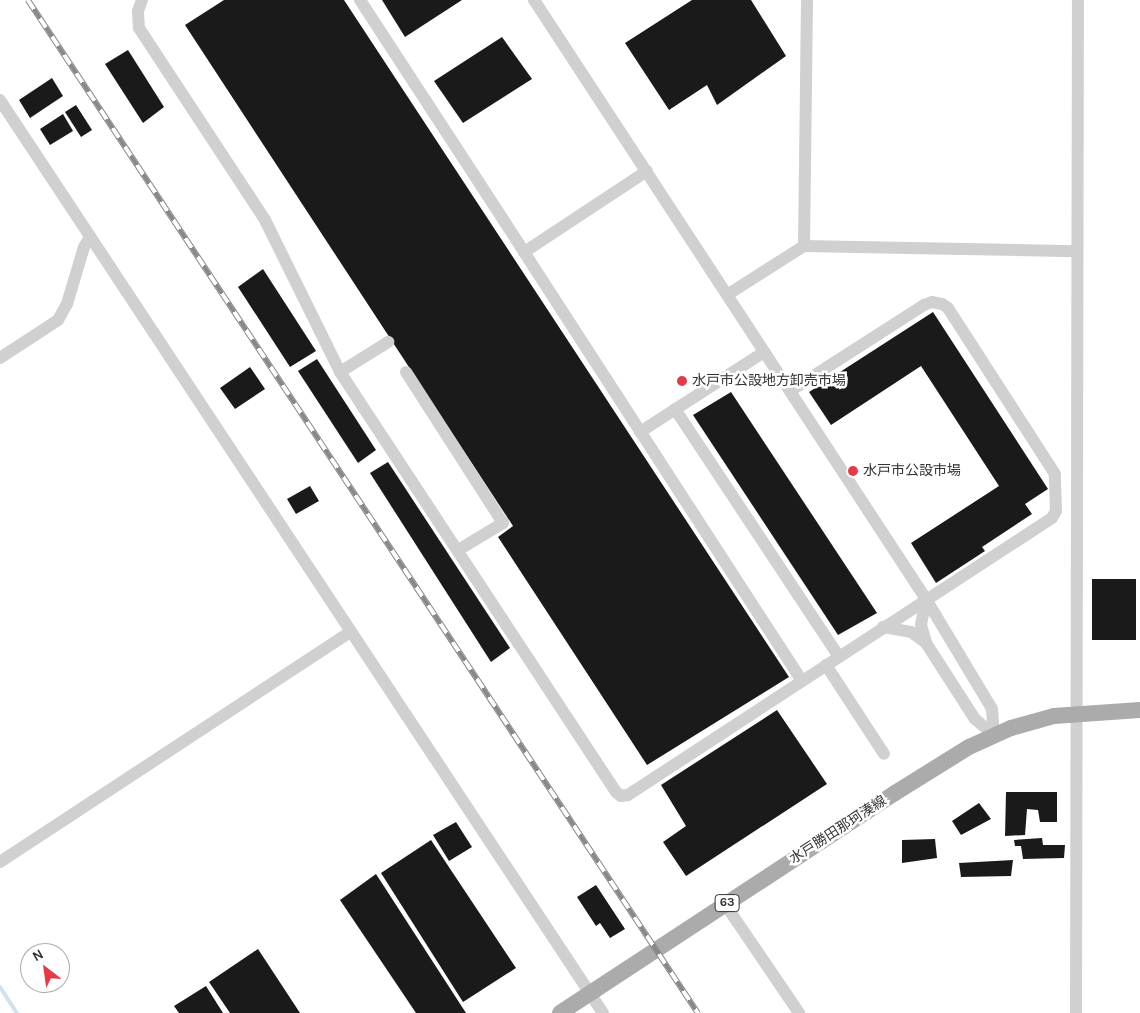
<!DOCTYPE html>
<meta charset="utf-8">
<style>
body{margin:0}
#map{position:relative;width:1140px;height:1013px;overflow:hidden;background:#fff;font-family:Karla,"Noto Sans JP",sans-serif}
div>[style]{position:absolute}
.stream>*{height:4px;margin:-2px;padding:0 2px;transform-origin:2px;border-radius:2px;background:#cfe2ee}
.building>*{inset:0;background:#1a1a1a}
.minor>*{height:12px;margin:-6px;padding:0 6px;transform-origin:6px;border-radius:6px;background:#d0d0d0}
.major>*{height:16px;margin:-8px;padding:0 8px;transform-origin:8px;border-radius:8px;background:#ababab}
.rail>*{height:5.5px;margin-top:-2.75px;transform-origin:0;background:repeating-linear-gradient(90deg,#fff 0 11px,#888 0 22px);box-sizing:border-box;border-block:1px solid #888}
.dots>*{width:14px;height:14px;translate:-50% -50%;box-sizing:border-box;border:2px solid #fff;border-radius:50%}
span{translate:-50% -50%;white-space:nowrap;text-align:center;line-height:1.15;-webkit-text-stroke:5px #fff;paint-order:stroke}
.shield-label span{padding:1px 4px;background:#fff;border:1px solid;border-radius:4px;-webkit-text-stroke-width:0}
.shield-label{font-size:12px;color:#333;font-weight:700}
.poi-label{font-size:14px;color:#333}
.left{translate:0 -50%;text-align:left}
.street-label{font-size:14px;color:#333}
.north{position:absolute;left:20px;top:943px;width:50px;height:50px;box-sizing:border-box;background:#fff;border:1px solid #adadad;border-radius:50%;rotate:330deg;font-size:14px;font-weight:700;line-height:20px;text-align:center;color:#333}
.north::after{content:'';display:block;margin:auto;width:18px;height:22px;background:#e63946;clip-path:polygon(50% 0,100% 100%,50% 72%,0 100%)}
</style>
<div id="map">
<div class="stream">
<div style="left:0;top:987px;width:31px;rotate:57deg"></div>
</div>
<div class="building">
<div style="clip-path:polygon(224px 0,344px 0,789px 677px,647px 765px,498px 537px,513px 526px,185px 25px)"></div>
<div style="clip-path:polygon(382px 0,462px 0,405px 37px)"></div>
<div style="clip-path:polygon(692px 0,751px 0,786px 56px,717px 105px,707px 85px,669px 110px,625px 43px)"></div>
<div style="clip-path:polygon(502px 37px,532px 79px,463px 123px,434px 81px)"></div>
<div style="clip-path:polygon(128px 50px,164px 107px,143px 123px,105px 64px)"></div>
<div style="clip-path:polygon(52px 78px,63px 96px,30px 118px,19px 100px)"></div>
<div style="clip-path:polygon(76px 105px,92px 130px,81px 137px,65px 112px)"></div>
<div style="clip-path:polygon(63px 114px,73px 131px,50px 145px,40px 129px)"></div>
<div style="clip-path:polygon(263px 269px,316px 351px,290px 367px,238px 287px)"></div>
<div style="clip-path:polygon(933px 312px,1048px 489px,1025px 504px,1032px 514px,982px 547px,985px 551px,936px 583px,911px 543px,999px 486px,921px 366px,831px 425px,809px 392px)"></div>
<div style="clip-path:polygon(317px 359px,376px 450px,358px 463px,298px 371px)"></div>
<div style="clip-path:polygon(250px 367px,265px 389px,235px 409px,220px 388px)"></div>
<div style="clip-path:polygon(731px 392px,877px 613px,838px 635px,693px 415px)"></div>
<div style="clip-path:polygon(388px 462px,510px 648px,491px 662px,370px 473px)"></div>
<div style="clip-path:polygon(310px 486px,319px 501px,296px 514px,287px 499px)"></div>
<div style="clip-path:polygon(1092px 579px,1136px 579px,1136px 640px,1092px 640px)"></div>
<div style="clip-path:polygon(777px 710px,827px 784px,686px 876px,663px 842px,686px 826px,661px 785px)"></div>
<div style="clip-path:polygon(1006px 792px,1057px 792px,1057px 822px,1040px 822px,1038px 810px,1027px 809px,1025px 835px,1005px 836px)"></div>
<div style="clip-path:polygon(979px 803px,991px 819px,961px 835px,952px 821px)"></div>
<div style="clip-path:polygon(456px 822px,472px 847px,449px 861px,433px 835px)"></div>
<div style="clip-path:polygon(1042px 838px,1043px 845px,1065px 845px,1064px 858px,1023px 859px,1021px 846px,1015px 846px,1014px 840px)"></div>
<div style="clip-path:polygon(935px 839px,937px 858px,902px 863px,902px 840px)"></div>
<div style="clip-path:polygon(431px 840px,516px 968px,463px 1002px,381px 873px)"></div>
<div style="clip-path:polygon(1013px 860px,1011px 876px,961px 877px,959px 863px)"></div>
<div style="clip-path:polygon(376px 874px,466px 1013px,416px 1013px,340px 900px)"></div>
<div style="clip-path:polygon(596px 885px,625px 929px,610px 938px,600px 923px,596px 926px,577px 897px)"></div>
<div style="clip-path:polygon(258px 949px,300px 1013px,230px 1013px,209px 982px)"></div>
<div style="clip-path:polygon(206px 986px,223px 1013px,179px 1013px,174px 1006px)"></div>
</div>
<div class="minor">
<div style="left:142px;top:0;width:12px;rotate:110deg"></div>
<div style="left:138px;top:11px;width:17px;rotate:87deg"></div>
<div style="left:139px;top:28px;width:227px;rotate:56.7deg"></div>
<div style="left:264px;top:218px;width:172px;rotate:63.7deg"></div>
<div style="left:340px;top:372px;width:503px;rotate:56.69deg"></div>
<div style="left:616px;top:792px;width:6px;rotate:39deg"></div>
<div style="left:621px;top:796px;width:7px;rotate:-8deg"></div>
<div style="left:628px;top:795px;width:506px;rotate:-33.16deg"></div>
<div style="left:1052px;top:518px;width:8px;rotate:-60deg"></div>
<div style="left:1056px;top:511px;width:37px;rotate:-92deg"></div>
<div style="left:1055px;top:474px;width:197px;rotate:-122.8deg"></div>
<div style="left:948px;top:308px;width:7px;rotate:-146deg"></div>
<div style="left:942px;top:304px;width:10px;rotate:-169deg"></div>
<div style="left:932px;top:302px;width:9px;rotate:159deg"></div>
<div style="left:924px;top:305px;width:159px;rotate:147.3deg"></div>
<div style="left:360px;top:0;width:301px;rotate:56.9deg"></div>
<div style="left:534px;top:0;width:716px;rotate:56.8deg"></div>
<div style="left:926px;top:599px;width:128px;rotate:59deg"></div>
<div style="left:992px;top:709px;width:26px;rotate:86deg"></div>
<div style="left:0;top:100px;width:1094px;rotate:56.56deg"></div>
<div style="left:647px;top:171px;width:147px;rotate:146.6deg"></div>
<div style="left:524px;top:252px;width:511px;rotate:57.06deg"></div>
<div style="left:804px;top:246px;width:272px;rotate:1.1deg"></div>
<div style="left:727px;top:295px;width:91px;rotate:-32.5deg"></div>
<div style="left:804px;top:246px;width:246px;rotate:-89.3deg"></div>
<div style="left:0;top:358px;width:69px;rotate:-33.2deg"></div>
<div style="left:58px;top:320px;width:18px;rotate:-61deg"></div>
<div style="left:67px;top:304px;width:59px;rotate:-73.4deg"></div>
<div style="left:84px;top:247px;width:12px;rotate:-59deg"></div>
<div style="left:340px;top:372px;width:57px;rotate:-32deg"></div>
<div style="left:406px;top:372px;width:179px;rotate:57.3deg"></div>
<div style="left:503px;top:523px;width:52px;rotate:149deg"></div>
<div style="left:675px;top:409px;width:297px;rotate:56.5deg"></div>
<div style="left:640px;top:432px;width:148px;rotate:-32.8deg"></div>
<div style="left:926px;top:599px;width:26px;rotate:101deg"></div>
<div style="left:921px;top:625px;width:19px;rotate:74deg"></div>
<div style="left:926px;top:643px;width:90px;rotate:57.2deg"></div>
<div style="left:975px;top:719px;width:25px;rotate:40deg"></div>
<div style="left:883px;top:627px;width:28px;rotate:10deg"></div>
<div style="left:911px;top:632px;width:19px;rotate:36deg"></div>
<div style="left:826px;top:665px;width:106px;rotate:56.9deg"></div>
<div style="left:0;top:862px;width:419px;rotate:-33.3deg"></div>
<div style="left:725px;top:904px;width:132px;rotate:55.8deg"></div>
<div style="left:1076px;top:1013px;width:1013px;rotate:-89.89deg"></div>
</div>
<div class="major">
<div style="left:560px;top:1013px;width:401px;rotate:-33.3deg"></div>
<div style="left:895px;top:793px;width:87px;rotate:-31.9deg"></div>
<div style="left:969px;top:747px;width:46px;rotate:-24.3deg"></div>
<div style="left:1011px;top:728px;width:45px;rotate:-15.6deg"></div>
<div style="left:1054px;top:716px;width:86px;rotate:-4deg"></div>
</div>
<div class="rail">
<div style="left:28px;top:0;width:1215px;rotate:56.52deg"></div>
</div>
<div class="dots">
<div style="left:682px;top:381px;background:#e63946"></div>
<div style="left:853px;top:471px;background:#e63946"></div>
</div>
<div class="shield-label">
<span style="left:727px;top:903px">63</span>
</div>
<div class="poi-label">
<span class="left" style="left:692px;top:381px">水戸市公設地方卸売市場</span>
<span class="left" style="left:863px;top:471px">水戸市公設市場</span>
</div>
<div class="street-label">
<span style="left:838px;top:830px;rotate:-33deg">水戸勝田那珂湊線</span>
</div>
<div class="north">N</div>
</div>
